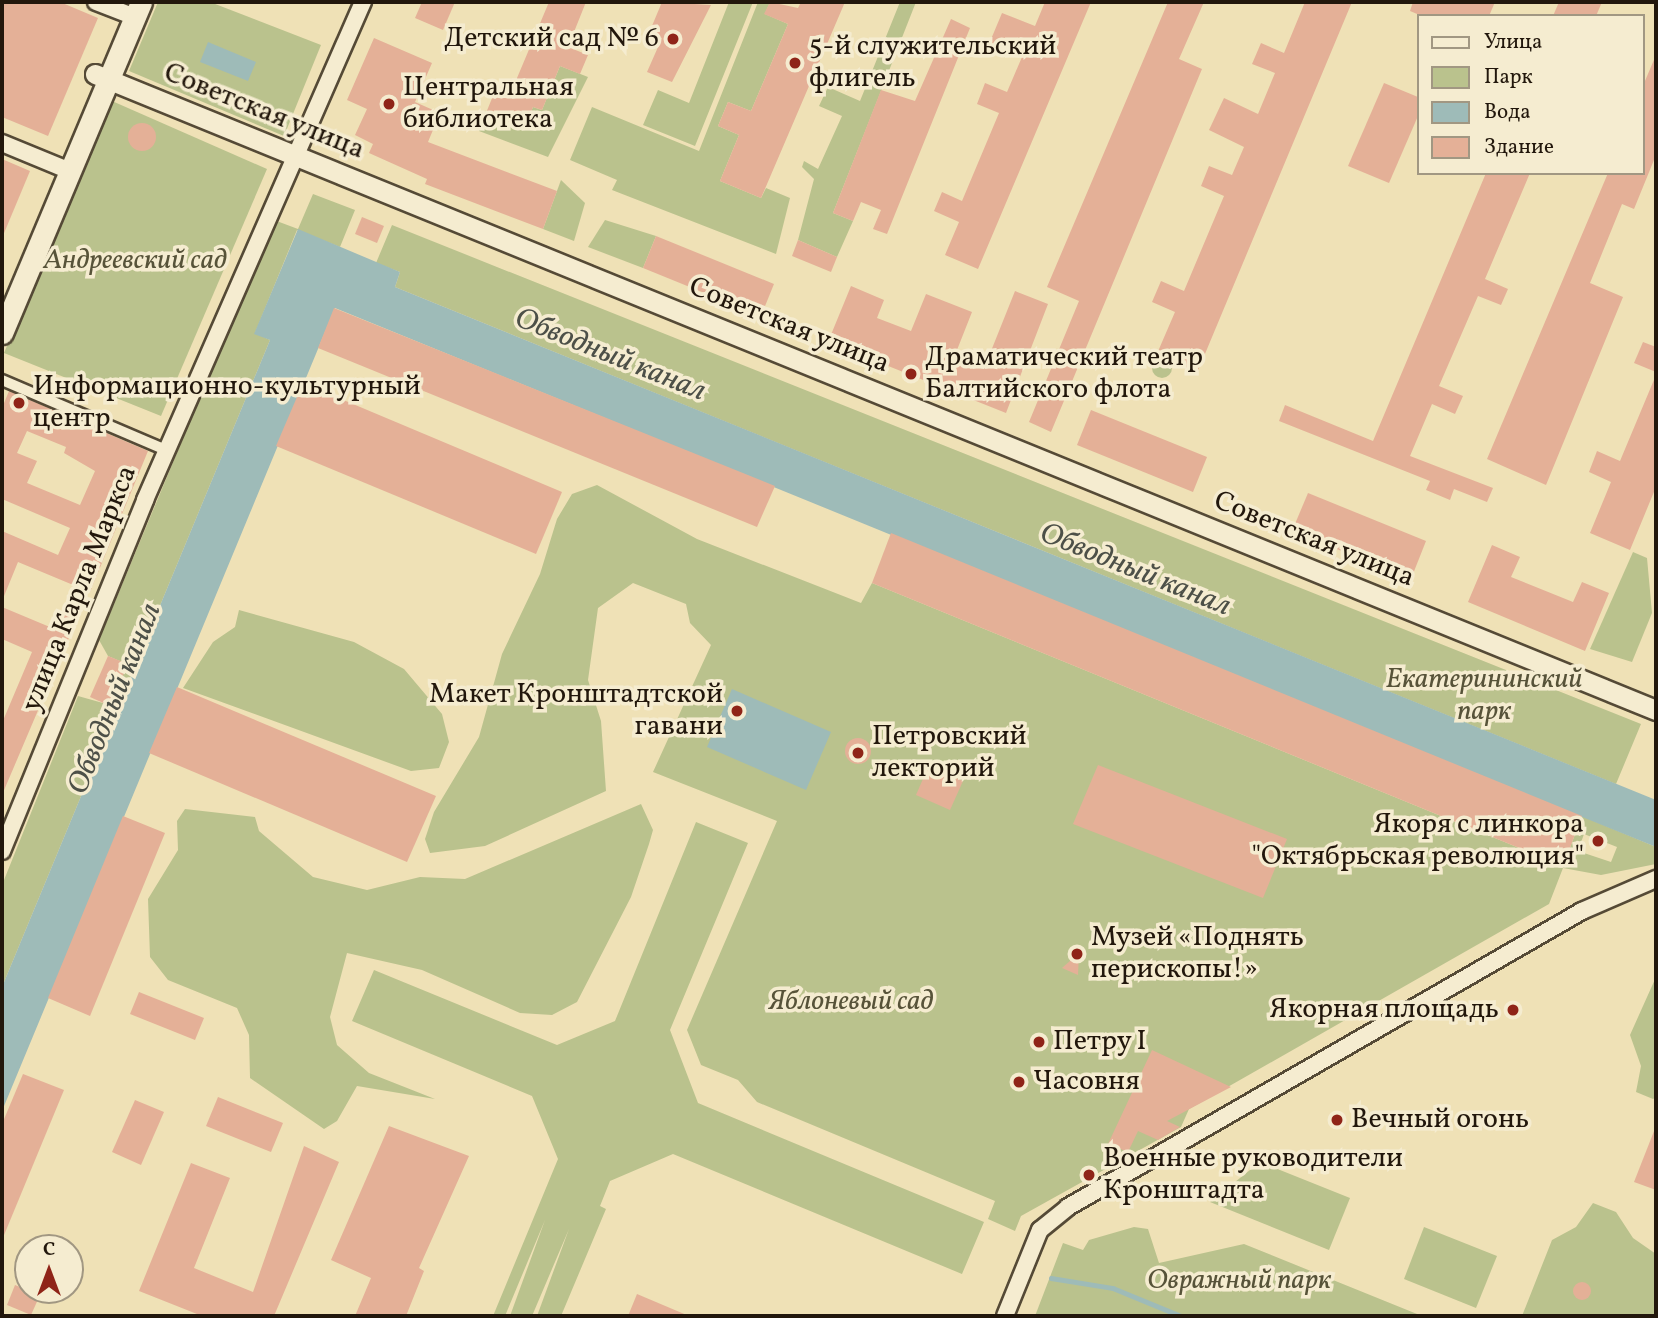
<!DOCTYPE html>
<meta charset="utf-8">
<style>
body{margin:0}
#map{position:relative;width:1658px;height:1318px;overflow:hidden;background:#efe1b6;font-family:Vollkorn,serif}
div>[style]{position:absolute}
.green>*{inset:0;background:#bac28d}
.round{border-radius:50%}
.water>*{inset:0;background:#9ebbb8}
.stream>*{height:4.5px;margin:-2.25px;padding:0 2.25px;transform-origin:2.25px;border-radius:2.25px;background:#9ebbb8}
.building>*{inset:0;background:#e4b097}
.roads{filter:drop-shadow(2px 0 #554a36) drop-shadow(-2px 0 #554a36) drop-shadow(0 2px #554a36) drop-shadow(0 -2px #554a36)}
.pedestrian>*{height:10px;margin:-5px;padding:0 5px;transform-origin:5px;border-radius:5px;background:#f5ecd0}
.minor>*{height:16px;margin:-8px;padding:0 8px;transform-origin:8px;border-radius:8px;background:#f5ecd0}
.tertiary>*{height:19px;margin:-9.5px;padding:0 9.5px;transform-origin:9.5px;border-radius:9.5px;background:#f5ecd0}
.secondary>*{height:21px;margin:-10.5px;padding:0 10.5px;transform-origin:10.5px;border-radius:10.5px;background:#f5ecd0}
.dots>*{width:19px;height:19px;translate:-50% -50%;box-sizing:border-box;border:4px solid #f5ecd0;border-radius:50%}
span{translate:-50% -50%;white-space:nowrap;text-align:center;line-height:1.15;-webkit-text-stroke:7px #f5ecd0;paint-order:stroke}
.poi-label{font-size:28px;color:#22170c}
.right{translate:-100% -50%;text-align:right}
.left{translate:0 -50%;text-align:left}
.street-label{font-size:28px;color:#22170c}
.park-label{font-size:28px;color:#575339;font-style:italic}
.water-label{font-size:30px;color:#4d5048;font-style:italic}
.frame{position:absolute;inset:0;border:4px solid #22170c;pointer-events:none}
.legend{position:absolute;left:1417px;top:14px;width:228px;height:161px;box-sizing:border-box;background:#f5ecd0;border:2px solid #a19782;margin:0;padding:9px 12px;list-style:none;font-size:21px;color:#22170c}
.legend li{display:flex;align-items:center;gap:14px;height:35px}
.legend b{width:35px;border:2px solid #a19782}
.north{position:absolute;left:14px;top:1234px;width:70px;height:70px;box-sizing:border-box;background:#f5ecd0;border:2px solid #a19782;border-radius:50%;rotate:0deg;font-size:19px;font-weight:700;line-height:28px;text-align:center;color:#22170c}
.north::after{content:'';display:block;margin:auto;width:24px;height:32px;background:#8f2418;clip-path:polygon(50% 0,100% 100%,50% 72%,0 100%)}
</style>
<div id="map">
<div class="green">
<div style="clip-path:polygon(158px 2px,210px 2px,321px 45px,284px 136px,129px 71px)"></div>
<div style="clip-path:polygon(729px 2px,753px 2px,695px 146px,643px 125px,658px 90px,689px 103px)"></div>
<div style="clip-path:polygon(758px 2px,770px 2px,765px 14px,788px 24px,751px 111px,728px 102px,718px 126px,739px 135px,720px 181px,761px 198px,766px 188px,790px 198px,776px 254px,612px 190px,617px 180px,570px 160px,592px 107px,699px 151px)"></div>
<div style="clip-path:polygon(900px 2px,916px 2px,833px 213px,853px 221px,837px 257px,798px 240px,814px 179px,802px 167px,804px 161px,818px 169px,842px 116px,819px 106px,828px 87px,860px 101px)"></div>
<div style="clip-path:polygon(560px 66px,588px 77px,548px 157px,479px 131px,486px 113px,524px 129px,533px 107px,542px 110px)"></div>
<div style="clip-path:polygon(112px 101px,267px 169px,161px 416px,4px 353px)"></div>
<div style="clip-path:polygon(561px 180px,585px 203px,574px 241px,543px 229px)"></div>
<div style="clip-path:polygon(313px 194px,355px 210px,340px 247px,297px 230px,255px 333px,270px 340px,2px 987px,2px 885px,78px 696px,110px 705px,127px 664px,108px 656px,99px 640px,274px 220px,298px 229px)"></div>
<div style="clip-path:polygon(605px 220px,656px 236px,643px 268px,588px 247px)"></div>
<div style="clip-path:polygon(392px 225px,1641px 724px,1616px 784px,395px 287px,400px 272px,376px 263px)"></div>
<div class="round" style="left:1152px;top:358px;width:20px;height:20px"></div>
<div style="clip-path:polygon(evenodd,597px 485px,697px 539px,861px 603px,872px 583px,1563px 866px,1582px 816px,1656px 847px,1656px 864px,1601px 875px,1563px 868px,1549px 904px,1189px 1109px,1181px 1127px,1021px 1216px,1015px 1231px,988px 1219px,995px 1201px,757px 1102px,738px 1080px,701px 1065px,687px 1030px,777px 821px,653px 772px,711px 645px,690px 623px,686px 604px,633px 583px,598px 608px,588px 680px,601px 721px,606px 791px,485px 846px,430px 853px,425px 839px,434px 812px,479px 737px,502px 654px,540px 574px,557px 519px,572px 494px,597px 485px,1584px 834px,1617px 847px,1611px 862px,1578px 851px,1584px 834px)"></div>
<div style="clip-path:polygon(1633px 552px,1647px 558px,1652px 613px,1632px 662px,1590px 649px)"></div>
<div style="clip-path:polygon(239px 610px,354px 642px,404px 669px,442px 714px,449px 742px,439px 768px,411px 771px,183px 688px,213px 642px,235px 627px)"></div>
<div style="clip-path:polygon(641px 804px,653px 830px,649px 844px,631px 897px,577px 1002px,552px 1015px,520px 1013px,422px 970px,347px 953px,330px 1017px,337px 1045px,369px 1073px,435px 1099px,357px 1086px,337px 1121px,324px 1129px,250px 1078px,249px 1035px,237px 1008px,168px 980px,150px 957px,148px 899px,178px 850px,177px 821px,185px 809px,255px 817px,259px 831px,313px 877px,367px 890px,420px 877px,465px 879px)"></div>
<div style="clip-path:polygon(696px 822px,748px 843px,670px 1030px,698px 1103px,984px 1222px,962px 1274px,673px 1154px,610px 1181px,600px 1206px,606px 1209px,561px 1316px,537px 1316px,569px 1229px,532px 1316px,510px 1316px,545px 1220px,505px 1316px,493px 1316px,558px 1159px,532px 1096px,352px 1021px,374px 970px,557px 1045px,615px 1021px)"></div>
<div style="clip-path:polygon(1656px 977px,1656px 1097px,1653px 1099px,1636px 1092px,1641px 1066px,1630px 1035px)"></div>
<div style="clip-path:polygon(1260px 1162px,1350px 1198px,1329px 1250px,1210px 1202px)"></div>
<div style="clip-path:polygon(1593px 1203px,1616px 1212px,1633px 1238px,1656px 1254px,1656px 1316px,1522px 1316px,1552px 1240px,1576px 1227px)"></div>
<div style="clip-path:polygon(1134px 1227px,1148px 1229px,1159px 1263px,1244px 1244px,1422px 1316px,1035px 1316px,1063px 1243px,1083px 1250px,1089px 1240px)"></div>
<div style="clip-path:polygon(1424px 1227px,1497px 1256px,1476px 1308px,1404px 1279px)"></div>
</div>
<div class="water">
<div style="clip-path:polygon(208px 42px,256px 62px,248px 81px,200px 62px)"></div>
<div style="clip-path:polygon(298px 229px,400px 272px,395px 287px,1656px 800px,1656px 847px,335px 308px,2px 1111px,2px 987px,270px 340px,254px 334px)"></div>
<div style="clip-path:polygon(732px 689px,831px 732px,806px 790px,707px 747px)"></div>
</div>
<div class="stream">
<div style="left:1051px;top:1278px;width:63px;rotate:9.2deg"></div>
<div style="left:1113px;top:1288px;width:74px;rotate:22.4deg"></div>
</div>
<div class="building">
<div style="clip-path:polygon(2px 2px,60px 2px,98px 18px,48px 136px,2px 117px)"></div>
<div style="clip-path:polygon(422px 2px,455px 2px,443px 30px,415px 18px)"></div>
<div style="clip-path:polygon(549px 2px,586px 2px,568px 47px,588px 55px,580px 74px,560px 66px,542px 110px,533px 107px,524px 130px,486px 113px,495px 91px,509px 97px)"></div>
<div style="clip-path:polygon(662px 2px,711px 5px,672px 82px,647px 72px,662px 38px,649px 33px)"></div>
<div style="clip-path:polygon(770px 2px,798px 8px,801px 2px,845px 2px,761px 198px,720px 181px,739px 135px,718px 126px,728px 102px,751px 111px,788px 24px,764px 14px)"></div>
<div style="clip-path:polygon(1045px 2px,1091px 2px,978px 269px,945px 255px,959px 222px,934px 211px,942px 192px,962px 201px,999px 113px,977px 104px,985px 83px,1007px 92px,1022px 57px,989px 44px,1002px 13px,1035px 26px)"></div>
<div style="clip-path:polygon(1168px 2px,1204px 2px,1179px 59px,1202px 69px,1051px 432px,1029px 422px,1079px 301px,1047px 287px)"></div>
<div style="clip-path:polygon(1305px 2px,1352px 2px,1197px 373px,1156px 356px,1175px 312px,1152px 302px,1161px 281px,1184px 291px,1224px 196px,1201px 186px,1209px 166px,1232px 175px,1244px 147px,1209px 130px,1224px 98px,1258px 114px,1275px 73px,1252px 64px,1261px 43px,1284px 53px)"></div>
<div style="clip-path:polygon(1413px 2px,1495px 2px,1489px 16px,1422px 16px,1410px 11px)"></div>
<div style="clip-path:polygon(1559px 2px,1602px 2px,1596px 16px,1553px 16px)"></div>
<div style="clip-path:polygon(951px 19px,970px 28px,887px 234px,873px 229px,881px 210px,861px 202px,853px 221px,833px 213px,881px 90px,915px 101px)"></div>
<div style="clip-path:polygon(374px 38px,432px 63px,415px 102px,440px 113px,428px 142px,557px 191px,543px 229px,425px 184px,427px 179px,369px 153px,373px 144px,355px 135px,367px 109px,347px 100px)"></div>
<div style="clip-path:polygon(1656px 55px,1656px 155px,1634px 209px,1622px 204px,1590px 283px,1623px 297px,1546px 485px,1487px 459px,1608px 173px,1642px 173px,1642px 88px)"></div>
<div style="clip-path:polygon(1384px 83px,1418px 97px,1418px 116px,1389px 183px,1348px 166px)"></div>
<div class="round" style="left:128px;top:123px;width:28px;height:28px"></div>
<div style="clip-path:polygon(2px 159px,30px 171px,2px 238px)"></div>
<div style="clip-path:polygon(1486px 173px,1530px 173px,1485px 279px,1508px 289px,1501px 305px,1478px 296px,1439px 386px,1463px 396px,1455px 414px,1432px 404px,1410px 456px,1493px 488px,1487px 502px,1454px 489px,1450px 500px,1426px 490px,1430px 481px,1279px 421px,1285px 405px,1373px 441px)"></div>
<div style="clip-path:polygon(362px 217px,384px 226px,377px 243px,355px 234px)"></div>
<div style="clip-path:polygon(656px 236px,774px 284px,761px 316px,643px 268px)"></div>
<div style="clip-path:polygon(798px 240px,837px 257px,831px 272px,792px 256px)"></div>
<div style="clip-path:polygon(851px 286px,884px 300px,877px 318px,911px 331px,926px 294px,972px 312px,957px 350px,987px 361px,1015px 291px,1048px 304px,1006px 413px,828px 342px)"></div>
<div style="clip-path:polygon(334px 308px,775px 486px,757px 527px,318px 348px)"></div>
<div style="clip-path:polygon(1643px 342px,1656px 347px,1656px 372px,1634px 363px)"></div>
<div style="clip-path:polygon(1656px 375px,1656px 487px,1630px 550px,1590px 533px,1611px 482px,1589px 472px,1597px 451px,1620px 461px)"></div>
<div style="clip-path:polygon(303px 383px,562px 492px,536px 554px,276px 446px)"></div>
<div style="clip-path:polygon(evenodd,9px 391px,148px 451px,90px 592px,18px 562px,2px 601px,2px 531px,58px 555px,70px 528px,2px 499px,2px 408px,9px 391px,27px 431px,66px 447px,64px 453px,95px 471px,80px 505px,27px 483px,37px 461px,17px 453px,27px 431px)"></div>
<div style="clip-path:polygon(1091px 410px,1207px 457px,1193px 492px,1077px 445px)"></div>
<div style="clip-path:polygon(1308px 493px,1426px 541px,1411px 579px,1292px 531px)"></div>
<div style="clip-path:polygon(891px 533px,1582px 816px,1563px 866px,872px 583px)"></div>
<div style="clip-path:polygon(1492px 545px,1520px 557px,1511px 577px,1573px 602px,1582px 582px,1609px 593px,1585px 651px,1468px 602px)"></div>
<div style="clip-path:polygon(2px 607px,57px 630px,66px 609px,79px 614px,2px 795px,2px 723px,32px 652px,2px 639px)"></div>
<div style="clip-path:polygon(108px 656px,128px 664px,110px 706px,90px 697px)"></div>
<div style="clip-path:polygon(177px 687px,436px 796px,407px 862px,149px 753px)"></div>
<div class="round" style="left:845px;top:738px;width:26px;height:26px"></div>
<div style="clip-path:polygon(929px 765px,963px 781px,950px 810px,916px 795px)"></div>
<div style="clip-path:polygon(1098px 765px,1287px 839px,1263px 898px,1073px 824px)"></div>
<div style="clip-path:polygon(123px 816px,165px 833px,90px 1016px,48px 998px)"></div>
<div style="clip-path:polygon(1079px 953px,1078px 975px,1062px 968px)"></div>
<div style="clip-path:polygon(139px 992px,204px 1018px,195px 1040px,130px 1014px)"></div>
<div style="clip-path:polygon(1152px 1050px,1231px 1087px,1167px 1121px,1180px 1127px,1158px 1140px,1138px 1131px,1128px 1152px,1108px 1144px)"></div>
<div style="clip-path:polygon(23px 1074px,64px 1090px,2px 1240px,2px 1124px)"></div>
<div style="clip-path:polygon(218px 1097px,283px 1123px,271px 1152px,206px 1126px)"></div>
<div style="clip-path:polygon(135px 1100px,164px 1112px,141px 1165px,112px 1152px)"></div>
<div style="clip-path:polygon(389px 1126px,469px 1156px,419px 1268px,424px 1271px,406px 1316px,355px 1316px,371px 1278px,331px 1260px)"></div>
<div style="clip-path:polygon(1656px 1126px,1656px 1190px,1634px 1182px)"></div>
<div style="clip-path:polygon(304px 1146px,339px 1162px,274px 1316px,202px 1316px,139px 1291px,191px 1163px,230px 1178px,194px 1268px,253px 1292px)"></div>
<div class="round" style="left:1573px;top:1282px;width:18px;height:18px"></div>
<div style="clip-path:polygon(15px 1285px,40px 1295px,31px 1315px,7px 1305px)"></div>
<div style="clip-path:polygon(637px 1294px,689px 1316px,628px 1316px)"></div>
</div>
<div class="roads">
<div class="pedestrian">
<div style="left:2px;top:380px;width:178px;rotate:23.1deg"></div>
</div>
<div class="minor">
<div style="left:96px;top:2px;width:42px;rotate:21deg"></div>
<div style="left:2px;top:143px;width:74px;rotate:22.4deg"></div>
<div style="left:2px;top:851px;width:379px;rotate:-67.8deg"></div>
<div style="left:145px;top:500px;width:544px;rotate:-66.36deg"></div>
<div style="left:1005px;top:1316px;width:93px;rotate:-67.9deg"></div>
<div style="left:1040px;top:1230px;width:36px;rotate:-39deg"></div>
<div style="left:1068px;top:1207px;width:593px;rotate:-29.94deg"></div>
<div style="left:1582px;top:911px;width:81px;rotate:-23.4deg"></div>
</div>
<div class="tertiary">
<div style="left:95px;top:74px;width:1686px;rotate:22.17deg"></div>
</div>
<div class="secondary">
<div style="left:2px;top:333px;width:359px;rotate:-67.2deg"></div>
</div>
</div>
<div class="dots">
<div style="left:673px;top:39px;background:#8f2418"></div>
<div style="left:795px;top:63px;background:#8f2418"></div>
<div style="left:389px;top:104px;background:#8f2418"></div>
<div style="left:911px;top:374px;background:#8f2418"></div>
<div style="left:19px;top:403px;background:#8f2418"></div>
<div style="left:737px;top:711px;background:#8f2418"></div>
<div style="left:858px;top:753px;background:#8f2418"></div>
<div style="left:1598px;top:841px;background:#8f2418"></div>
<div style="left:1077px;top:954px;background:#8f2418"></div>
<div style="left:1513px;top:1010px;background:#8f2418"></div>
<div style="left:1039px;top:1042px;background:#8f2418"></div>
<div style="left:1019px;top:1082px;background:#8f2418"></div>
<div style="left:1337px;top:1120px;background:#8f2418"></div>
<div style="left:1089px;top:1175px;background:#8f2418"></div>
</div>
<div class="poi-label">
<span class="right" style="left:659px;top:39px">Детский сад № 6</span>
<span class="left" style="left:809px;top:63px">5-й служительский<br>флигель</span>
<span class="left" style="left:403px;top:104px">Центральная<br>библиотека</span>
<span class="left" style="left:925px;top:374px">Драматический театр<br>Балтийского флота</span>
<span class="left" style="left:33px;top:403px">Информационно-культурный<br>центр</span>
<span class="right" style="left:723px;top:711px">Макет Кронштадтской<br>гавани</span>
<span class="left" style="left:872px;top:753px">Петровский<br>лекторий</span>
<span class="right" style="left:1584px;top:841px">Якоря с линкора<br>"Октябрьская революция"</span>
<span class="left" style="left:1091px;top:954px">Музей «Поднять<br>перископы!»</span>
<span class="right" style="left:1499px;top:1010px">Якорная площадь</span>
<span class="left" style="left:1053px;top:1042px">Петру I</span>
<span class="left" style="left:1033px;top:1082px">Часовня</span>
<span class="left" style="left:1351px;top:1120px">Вечный огонь</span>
<span class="left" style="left:1103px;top:1175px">Военные руководители<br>Кронштадта</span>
</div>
<div class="street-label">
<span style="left:264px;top:112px;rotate:22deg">Советская улица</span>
<span style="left:789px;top:326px;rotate:22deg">Советская улица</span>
<span style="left:1314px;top:540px;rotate:22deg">Советская улица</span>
<span style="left:80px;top:589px;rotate:-68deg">улица Карла Маркса</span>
</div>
<div class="park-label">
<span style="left:135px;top:261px">Андреевский сад</span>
<span style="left:1484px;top:696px">Екатерининский<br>парк</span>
<span style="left:851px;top:1002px">Яблоневый сад</span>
<span style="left:1239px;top:1281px">Овражный парк</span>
</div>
<div class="water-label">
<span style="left:610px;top:355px;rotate:22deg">Обводный канал</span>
<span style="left:1135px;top:570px;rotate:22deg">Обводный канал</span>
<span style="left:115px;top:699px;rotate:-68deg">Обводный канал</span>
</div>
<div class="frame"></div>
<ul class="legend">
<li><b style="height:9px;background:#f5ecd0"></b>Улица</li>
<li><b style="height:19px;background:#bac28d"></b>Парк</li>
<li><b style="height:19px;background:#9ebbb8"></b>Вода</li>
<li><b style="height:19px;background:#e4b097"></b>Здание</li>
</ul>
<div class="north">С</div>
</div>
